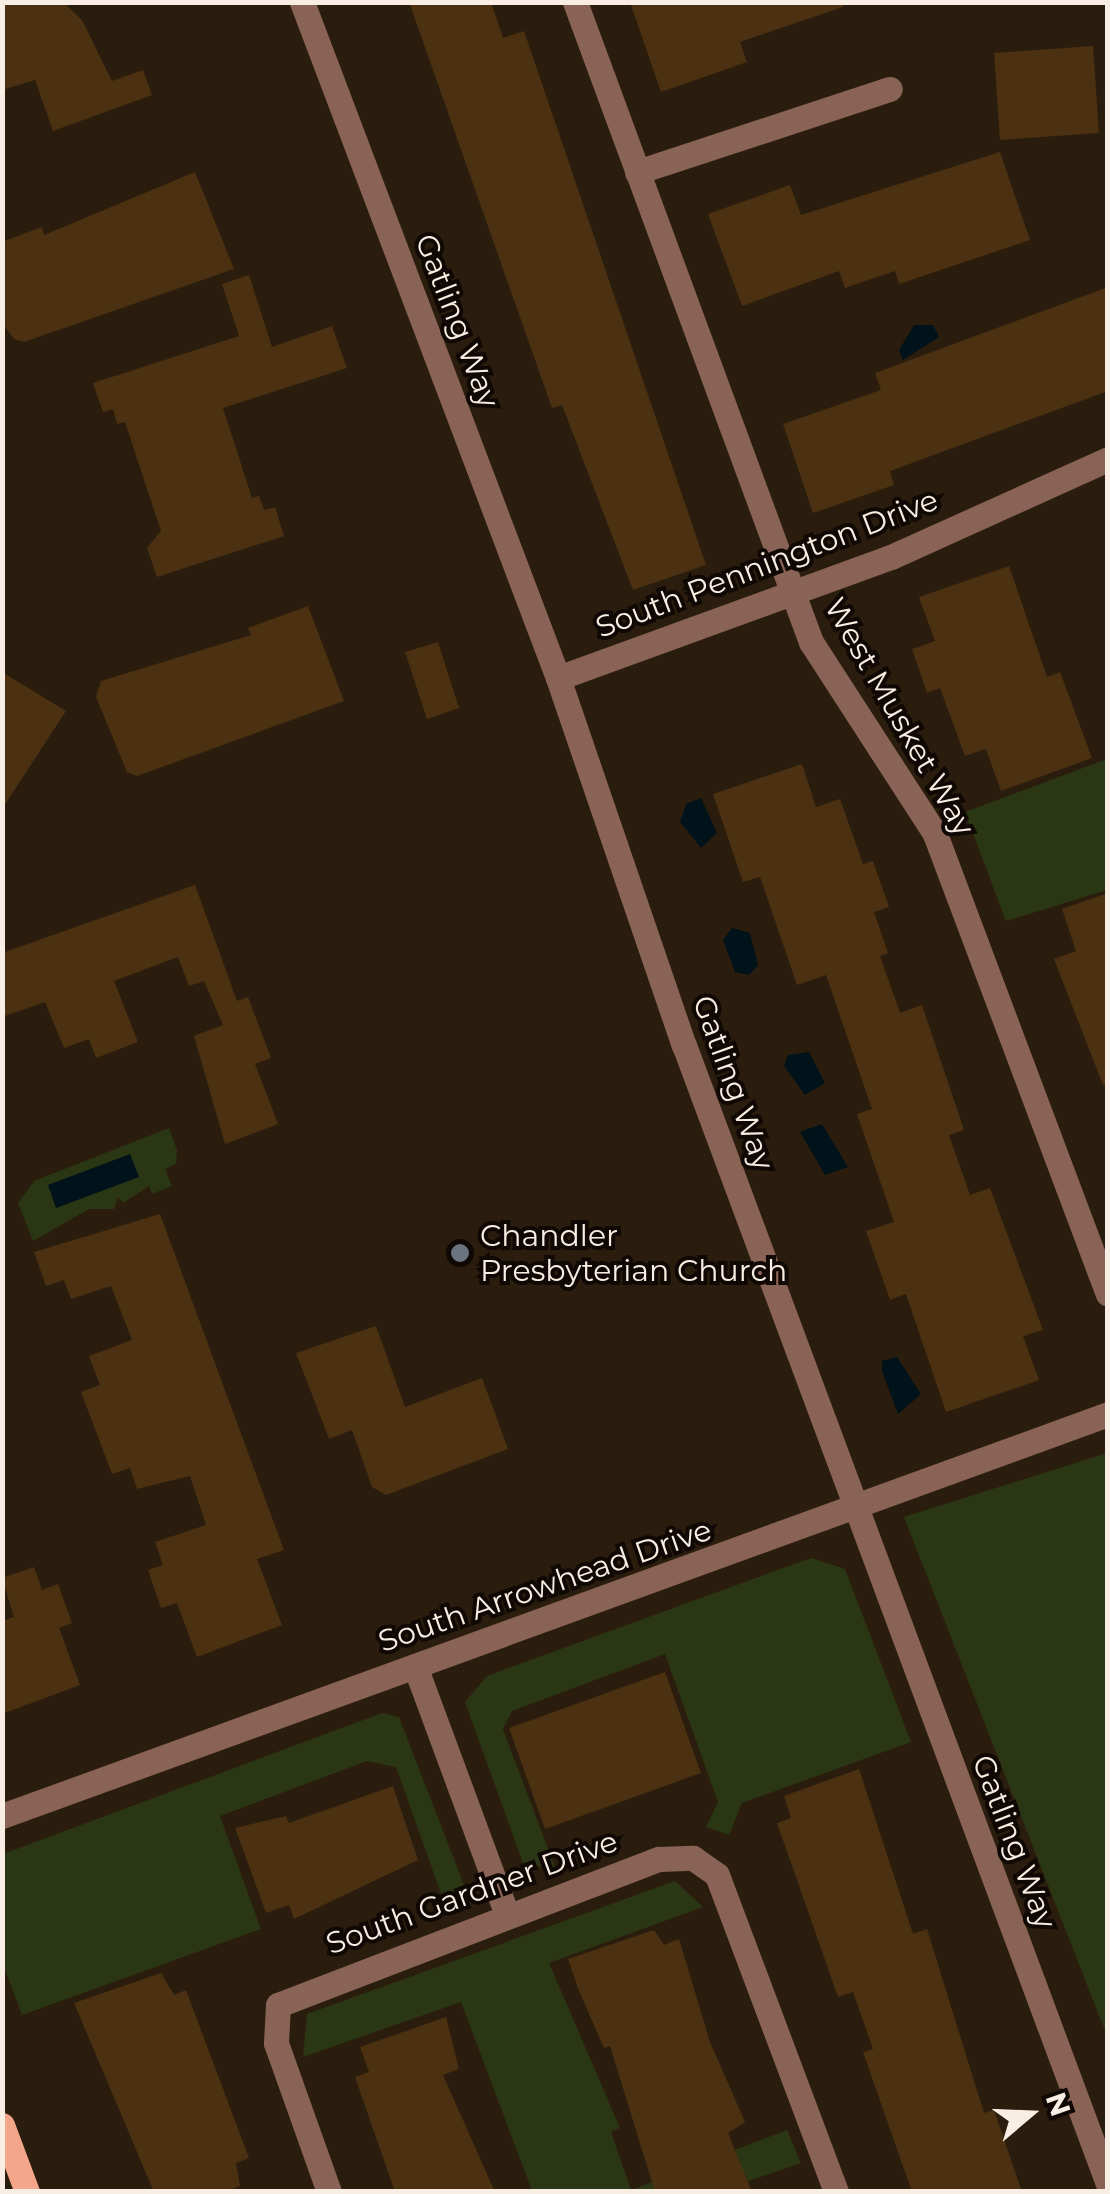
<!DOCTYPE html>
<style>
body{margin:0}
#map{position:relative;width:1110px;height:2194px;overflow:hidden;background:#2b1d0d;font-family:Montserrat,sans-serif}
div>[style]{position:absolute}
.green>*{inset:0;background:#2b3614}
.water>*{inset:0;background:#00121a}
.building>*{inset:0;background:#4b3011}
.minor>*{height:25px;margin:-12.5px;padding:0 12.5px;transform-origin:12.5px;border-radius:12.5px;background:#896356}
.major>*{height:25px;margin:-12.5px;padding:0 12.5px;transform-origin:12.5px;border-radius:12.5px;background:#f4a68a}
.dots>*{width:28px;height:28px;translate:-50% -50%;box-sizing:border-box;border:5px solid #0f0804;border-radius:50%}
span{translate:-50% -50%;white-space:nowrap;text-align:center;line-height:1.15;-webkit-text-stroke:8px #0f0804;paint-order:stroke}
.street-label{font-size:30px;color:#f9eee4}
.poi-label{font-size:30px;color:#f9eee4}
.left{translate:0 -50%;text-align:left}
.frame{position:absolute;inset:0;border:5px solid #f9eee4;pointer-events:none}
.north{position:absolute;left:980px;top:2064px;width:100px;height:100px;-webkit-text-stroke:8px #0f0804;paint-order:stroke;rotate:71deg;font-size:28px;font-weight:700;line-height:40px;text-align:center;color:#f9eee4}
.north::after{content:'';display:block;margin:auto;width:35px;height:45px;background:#f9eee4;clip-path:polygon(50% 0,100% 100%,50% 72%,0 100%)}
</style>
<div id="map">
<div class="green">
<div style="clip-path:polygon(1107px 759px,1107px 890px,1006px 921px,965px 812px)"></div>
<div style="clip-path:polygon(169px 1128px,177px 1150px,176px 1164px,165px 1169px,172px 1186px,152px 1194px,149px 1186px,123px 1203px,118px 1197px,114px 1209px,89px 1209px,33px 1241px,18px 1203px,34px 1181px)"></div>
<div style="clip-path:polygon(1107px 1453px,1108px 1453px,1107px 2036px,904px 1517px)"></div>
<div style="clip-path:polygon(811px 1558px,845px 1569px,911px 1742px,742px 1803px,729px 1835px,706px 1827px,718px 1802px,665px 1654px,512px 1711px,503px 1729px,556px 1870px,523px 1863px,465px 1702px,487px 1676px)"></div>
<div style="clip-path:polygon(382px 1713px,399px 1717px,464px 1885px,446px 1908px,396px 1767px,367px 1761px,220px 1816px,261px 1929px,22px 2015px,3px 1965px,3px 1854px)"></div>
<div style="clip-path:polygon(675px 1881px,703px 1907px,549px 1963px,620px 2128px,611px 2132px,631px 2190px,787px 2130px,801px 2163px,720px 2191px,532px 2191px,461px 2002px,303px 2057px,307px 2014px)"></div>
</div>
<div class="water">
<div style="clip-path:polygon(914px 325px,933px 325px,939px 337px,903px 360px,899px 350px)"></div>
<div style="clip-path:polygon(701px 798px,717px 833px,701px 848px,680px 822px,686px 804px)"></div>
<div style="clip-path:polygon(732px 928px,750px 933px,758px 965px,749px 975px,735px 972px,723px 940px)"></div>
<div style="clip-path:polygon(809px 1052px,825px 1083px,805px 1095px,784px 1066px,788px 1055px)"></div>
<div style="clip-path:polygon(822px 1124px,848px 1167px,825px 1175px,800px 1132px)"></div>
<div style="clip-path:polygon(130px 1154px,139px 1177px,56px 1208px,48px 1185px)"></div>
<div style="clip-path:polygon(897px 1357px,921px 1394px,898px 1414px,882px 1371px,882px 1361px)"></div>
</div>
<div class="building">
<div style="clip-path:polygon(2px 2px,63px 2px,82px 20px,112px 81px,143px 70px,152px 95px,53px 131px,35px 80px,2px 90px)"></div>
<div style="clip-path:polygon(409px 2px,491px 2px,503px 38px,524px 31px,706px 565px,633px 590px,562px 405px,552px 408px)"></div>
<div style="clip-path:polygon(630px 2px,843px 2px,843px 7px,740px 42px,747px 62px,661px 92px)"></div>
<div style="clip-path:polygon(1093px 46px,1099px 133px,1000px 140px,994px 53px)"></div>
<div style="clip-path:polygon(1000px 152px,1030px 240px,899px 284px,895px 271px,845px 288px,839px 271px,742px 306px,708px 214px,790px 185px,801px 215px)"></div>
<div style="clip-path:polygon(195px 172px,234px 269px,24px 342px,14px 339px,2px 323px,2px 242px,42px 227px,44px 235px)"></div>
<div style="clip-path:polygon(249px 275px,272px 347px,332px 326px,347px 368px,223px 408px,252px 498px,259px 496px,264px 510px,275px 507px,284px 536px,157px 577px,147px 548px,161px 531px,125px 422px,117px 424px,113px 409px,103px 412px,93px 383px,239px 336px,222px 284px)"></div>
<div style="clip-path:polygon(1108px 287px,1108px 391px,890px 471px,894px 485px,813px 513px,783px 424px,881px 390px,875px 373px)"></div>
<div style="clip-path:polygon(1009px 566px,1047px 677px,1060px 672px,1092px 758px,1001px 791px,986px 749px,965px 756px,940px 688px,927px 693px,912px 649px,935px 641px,919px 597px)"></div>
<div style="clip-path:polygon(308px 606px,344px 701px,137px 776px,127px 772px,96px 697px,101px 681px,251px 635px,248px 628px)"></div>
<div style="clip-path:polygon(438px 642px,459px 708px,427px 719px,405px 652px)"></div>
<div style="clip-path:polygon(2px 672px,66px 711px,2px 809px)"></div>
<div style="clip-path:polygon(802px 764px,816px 807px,840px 799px,863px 864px,873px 861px,889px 907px,874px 912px,888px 953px,880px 956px,900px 1013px,922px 1005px,964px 1130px,949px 1135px,970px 1195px,990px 1188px,1043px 1330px,1023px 1336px,1039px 1380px,946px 1412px,906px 1294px,890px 1300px,866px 1231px,894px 1222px,857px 1114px,872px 1109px,826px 975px,797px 985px,760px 877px,743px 882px,713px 794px)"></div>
<div style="clip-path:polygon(195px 885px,237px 1001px,248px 997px,271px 1058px,255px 1064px,278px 1124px,225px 1144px,194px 1036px,223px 1025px,204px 981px,189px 986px,178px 957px,114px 981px,138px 1042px,96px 1058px,89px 1039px,64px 1048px,45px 1002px,2px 1017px,2px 953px)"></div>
<div style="clip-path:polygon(1108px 893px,1108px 1085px,1103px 1085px,1054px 959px,1076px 951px,1062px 909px)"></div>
<div style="clip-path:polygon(160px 1214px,284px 1550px,257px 1559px,282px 1625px,197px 1657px,177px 1603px,161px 1608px,148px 1570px,163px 1565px,155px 1542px,206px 1525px,190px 1476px,137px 1489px,130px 1468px,112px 1474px,81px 1392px,100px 1385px,89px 1356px,132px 1340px,111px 1286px,71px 1299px,64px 1280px,46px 1286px,34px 1252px)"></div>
<div style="clip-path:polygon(376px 1326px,405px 1407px,482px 1378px,508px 1449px,386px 1495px,372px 1487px,352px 1430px,329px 1439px,296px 1353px)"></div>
<div style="clip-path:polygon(34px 1567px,42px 1590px,58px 1584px,72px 1623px,59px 1628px,80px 1685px,2px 1714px,2px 1621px,14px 1617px,2px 1578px)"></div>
<div style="clip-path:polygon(665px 1672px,701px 1773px,545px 1829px,509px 1728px)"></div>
<div style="clip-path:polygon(859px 1769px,913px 1934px,927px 1929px,984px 2113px,994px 2110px,1022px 2192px,912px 2192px,863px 2052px,873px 2049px,853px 1992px,838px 1997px,777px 1823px,791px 1818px,784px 1796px)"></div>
<div style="clip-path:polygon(393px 1786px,418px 1860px,294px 1919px,289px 1905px,266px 1913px,235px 1828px,286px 1816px,289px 1823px)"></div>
<div style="clip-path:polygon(654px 1930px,664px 1945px,679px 1939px,710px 2042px,745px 2122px,728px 2133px,752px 2192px,655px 2192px,610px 2046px,604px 2048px,579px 1991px,568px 1959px)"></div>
<div style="clip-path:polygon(161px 1973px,174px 1995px,186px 1990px,249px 2158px,236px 2163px,240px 2186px,224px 2192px,154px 2192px,74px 2003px)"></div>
<div style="clip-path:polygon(446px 2017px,459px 2069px,443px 2075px,495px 2192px,395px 2192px,355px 2077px,369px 2072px,360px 2047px)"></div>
</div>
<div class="minor">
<div style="left:302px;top:2px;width:723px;rotate:69.26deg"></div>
<div style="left:558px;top:678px;width:388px;rotate:71.1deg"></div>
<div style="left:684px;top:1045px;width:1215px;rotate:69.58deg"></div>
<div style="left:575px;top:2px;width:682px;rotate:69.76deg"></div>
<div style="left:811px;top:642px;width:229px;rotate:57.1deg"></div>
<div style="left:935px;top:834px;width:491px;rotate:69.4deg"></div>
<div style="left:637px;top:172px;width:266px;rotate:-18.2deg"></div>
<div style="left:558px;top:678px;width:354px;rotate:-20deg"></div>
<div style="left:891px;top:557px;width:238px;rotate:-24.3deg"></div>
<div style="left:415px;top:1666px;width:265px;rotate:69.7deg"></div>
<div style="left:2px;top:1816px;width:1177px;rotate:-19.97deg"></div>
<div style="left:329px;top:2192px;width:158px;rotate:-109.6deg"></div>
<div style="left:276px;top:2043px;width:38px;rotate:-87deg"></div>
<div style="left:278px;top:2005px;width:408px;rotate:-21deg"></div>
<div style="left:659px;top:1859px;width:34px;rotate:-2deg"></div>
<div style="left:693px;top:1858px;width:29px;rotate:35deg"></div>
<div style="left:717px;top:1875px;width:339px;rotate:69.4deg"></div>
</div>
<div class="major">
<div style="left:2px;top:2125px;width:72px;rotate:69.5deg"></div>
</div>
<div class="dots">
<div style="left:460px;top:1253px;background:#6b7280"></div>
</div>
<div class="street-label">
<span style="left:457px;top:321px;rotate:69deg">Gatling Way</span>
<span style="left:767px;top:564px;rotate:-21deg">South Pennington Drive</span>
<span style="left:899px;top:717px;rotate:60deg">West Musket Way</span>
<span style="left:733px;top:1083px;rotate:70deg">Gatling Way</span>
<span style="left:545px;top:1586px;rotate:-19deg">South Arrowhead Drive</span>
<span style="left:1014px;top:1842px;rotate:69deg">Gatling Way</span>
<span style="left:472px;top:1893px;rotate:-20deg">South Gardner Drive</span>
</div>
<div class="poi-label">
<span class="left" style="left:480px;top:1253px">Chandler<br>Presbyterian Church</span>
</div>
<div class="frame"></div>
<div class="north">N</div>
</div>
